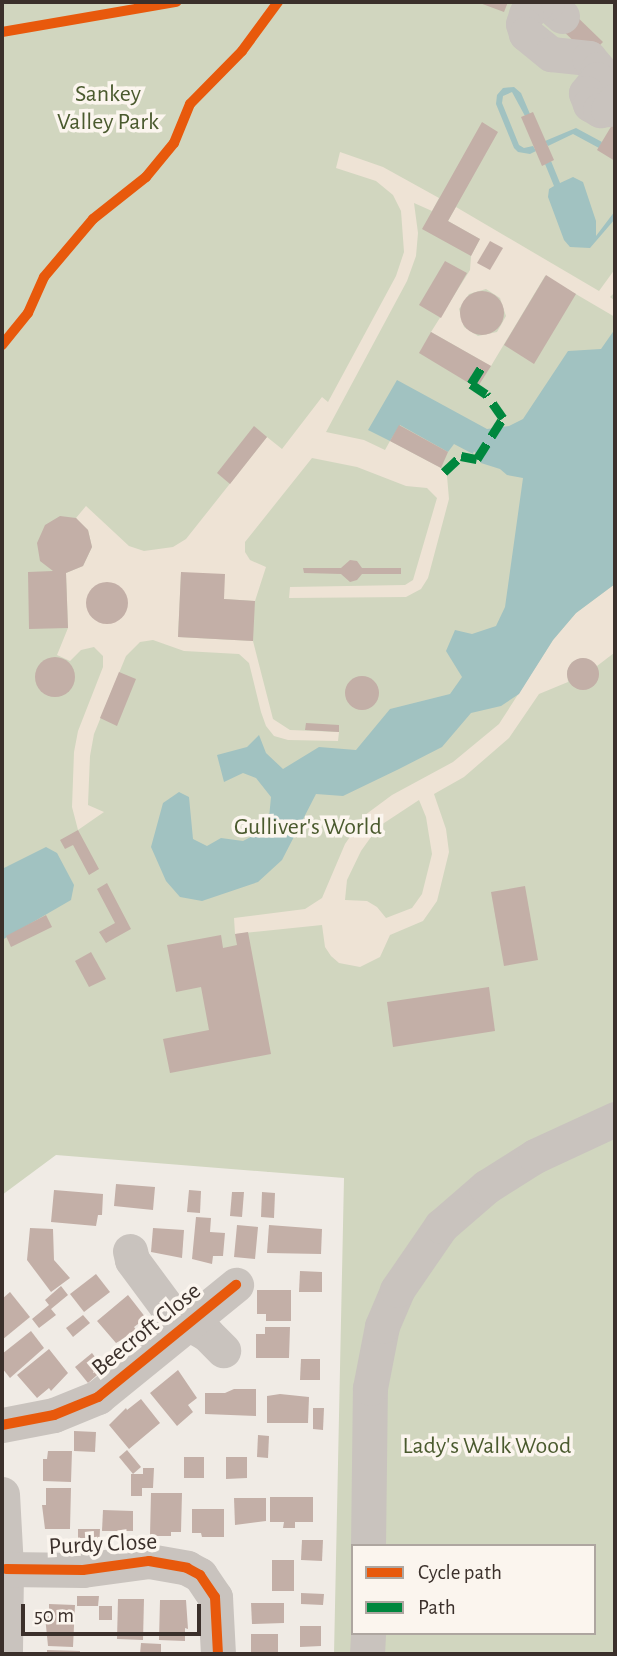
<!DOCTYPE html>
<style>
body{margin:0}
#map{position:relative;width:617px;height:1656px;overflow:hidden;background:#f0ebe5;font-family:"Alegreya Sans",sans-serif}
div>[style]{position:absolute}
.green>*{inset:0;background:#d1d6bf}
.plaza>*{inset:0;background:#eee3d5}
.water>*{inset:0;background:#a1c2c1}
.building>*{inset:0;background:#c3afa7}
.round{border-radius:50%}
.minor>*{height:35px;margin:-17.5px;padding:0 17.5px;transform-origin:17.5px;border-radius:17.5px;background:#c9c3be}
.quiet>*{height:9px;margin-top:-4.5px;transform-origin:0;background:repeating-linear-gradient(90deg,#00873e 0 18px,transparent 0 27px)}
.cycleway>*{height:10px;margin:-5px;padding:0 5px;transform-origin:5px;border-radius:5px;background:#e8590c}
span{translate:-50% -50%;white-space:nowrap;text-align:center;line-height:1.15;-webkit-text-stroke:7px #fbf5ee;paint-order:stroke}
.park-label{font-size:24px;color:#4a5a2e}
.street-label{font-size:24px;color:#3b302b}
.frame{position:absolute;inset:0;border:4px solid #3b302b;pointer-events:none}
.legend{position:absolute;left:351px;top:1544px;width:245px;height:91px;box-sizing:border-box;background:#fbf5ee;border:2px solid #aea6a0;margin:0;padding:9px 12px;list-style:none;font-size:21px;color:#3b302b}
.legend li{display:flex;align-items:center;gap:14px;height:35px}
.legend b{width:35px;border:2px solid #aea6a0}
.scale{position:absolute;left:21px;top:1604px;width:180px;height:32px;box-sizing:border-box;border:4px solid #3b302b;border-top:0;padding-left:9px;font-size:21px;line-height:24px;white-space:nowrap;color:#3b302b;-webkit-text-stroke:5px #fbf5ee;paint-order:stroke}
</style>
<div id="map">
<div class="green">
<div style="clip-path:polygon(evenodd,2px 2px,615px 2px,615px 1654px,334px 1654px,344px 1178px,56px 1155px,2px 1195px,2px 2px,353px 1546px,594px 1546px,594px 1633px,353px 1633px,353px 1546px)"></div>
</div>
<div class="plaza">
<div style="clip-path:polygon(340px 152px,383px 167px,439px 198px,432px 211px,414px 203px,418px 233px,416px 256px,407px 281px,326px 432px,364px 440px,385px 450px,390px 441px,441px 468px,447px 476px,449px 499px,428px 578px,421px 589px,406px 597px,289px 598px,290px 587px,405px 585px,413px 580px,437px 498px,427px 488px,406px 486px,357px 467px,312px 458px,245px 542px,245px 552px,250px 560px,266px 567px,255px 601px,224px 599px,181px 573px,178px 637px,253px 641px,273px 719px,290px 730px,339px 732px,338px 741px,288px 740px,274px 736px,266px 726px,261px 712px,249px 663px,239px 654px,184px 651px,153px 640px,140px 642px,126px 656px,94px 734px,90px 756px,88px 805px,104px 812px,78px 830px,72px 807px,74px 752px,78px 731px,103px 667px,103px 656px,94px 647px,81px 650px,70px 661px,57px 655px,68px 628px,66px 573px,83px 566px,92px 547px,88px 530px,76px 518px,86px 506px,129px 546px,144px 551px,173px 547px,186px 539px,267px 437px,282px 449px,322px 397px,328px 402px,396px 276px,404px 252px,401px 211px,393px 195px,376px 181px,336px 168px)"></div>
<div style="clip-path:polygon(evenodd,456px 207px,599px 291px,615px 269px,615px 292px,610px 297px,615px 301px,615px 317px,545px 276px,491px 366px,431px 332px,470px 270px,471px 256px,480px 239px,448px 221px,456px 207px,486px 289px,500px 298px,506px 316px,497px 332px,478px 336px,464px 327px,459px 309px,469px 294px,486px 289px)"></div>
<div style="clip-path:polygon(evenodd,615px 584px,614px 653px,597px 666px,582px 658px,572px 662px,567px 671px,568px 682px,539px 694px,509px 738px,464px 777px,434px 794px,446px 829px,449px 852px,437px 901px,423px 921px,390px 935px,380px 957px,360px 967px,339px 963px,331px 956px,325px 947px,322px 925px,235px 934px,234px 918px,305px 909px,322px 898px,345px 844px,365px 815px,392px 795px,453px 762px,499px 724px,553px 640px,576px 613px,615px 584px,419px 800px,426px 817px,432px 854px,422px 894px,412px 908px,386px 918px,377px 907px,367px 901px,345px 900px,347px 880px,361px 851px,378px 827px,419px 800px)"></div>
</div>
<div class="water">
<div style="clip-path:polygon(514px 87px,521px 93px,530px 114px,525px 116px,512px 92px,503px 96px,502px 103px,519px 145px,524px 148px,533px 146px,536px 151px,530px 154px,518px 152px,514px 148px,496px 104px,497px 95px,503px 88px)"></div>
<div style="clip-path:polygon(576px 128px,602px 142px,599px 148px,573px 134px,548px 146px,545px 141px)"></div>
<div style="clip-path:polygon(551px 161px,560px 183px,573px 177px,583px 182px,596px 221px,596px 236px,615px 211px,615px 219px,590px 248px,570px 247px,564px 240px,548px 197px,549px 189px,554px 186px,545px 164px)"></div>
<div style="clip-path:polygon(615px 329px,615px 584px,576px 613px,553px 640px,519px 694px,501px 706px,471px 713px,442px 747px,399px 769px,343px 796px,316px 794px,282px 860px,258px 882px,202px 901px,180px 897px,166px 881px,151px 847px,163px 803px,179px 792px,189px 797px,193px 839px,207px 846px,221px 838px,243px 841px,268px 828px,271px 797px,256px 778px,243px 773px,224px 782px,217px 755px,247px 747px,259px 735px,266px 753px,283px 769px,319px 747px,356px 750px,390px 709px,450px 694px,462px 677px,446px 651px,455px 630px,472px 634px,496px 626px,505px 607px,523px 478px,507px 475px,500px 469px,481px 463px,474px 451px,473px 454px,454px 444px,448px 452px,400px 425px,390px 441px,368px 430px,397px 380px,487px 429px,509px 426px,523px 419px,568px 351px,601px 349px)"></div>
<div style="clip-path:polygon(46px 847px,57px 853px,74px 885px,71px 900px,2px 940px,2px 869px)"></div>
</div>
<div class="building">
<div style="clip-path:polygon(477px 2px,508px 2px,504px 12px)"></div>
<div style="clip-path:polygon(569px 9px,603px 42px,589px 56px,555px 23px)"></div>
<div style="clip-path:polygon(533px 112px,554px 160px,542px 166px,521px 117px)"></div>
<div style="clip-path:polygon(482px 122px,498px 132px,448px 221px,480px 239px,471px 256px,422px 229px)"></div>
<div style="clip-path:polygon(612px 125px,615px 127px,615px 161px,597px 150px)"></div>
<div style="clip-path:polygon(490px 241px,503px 248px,490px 270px,477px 263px)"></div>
<div style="clip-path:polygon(445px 261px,467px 273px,441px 318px,419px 305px)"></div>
<div style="clip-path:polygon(546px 275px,576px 294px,534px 364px,504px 345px)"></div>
<div class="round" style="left:460px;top:291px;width:44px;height:44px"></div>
<div style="clip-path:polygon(431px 332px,491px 366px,477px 388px,419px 353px)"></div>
<div style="clip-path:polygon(399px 425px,448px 452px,441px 468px,390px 441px)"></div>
<div style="clip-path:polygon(254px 426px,267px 437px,230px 484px,217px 473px)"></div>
<div style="clip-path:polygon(60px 516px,76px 518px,88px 530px,92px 547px,83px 566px,66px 573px,68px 628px,29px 629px,28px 572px,53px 571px,40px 561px,37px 543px,45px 525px)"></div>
<div style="clip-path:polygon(350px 560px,357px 561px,362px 568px,401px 568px,401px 574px,362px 574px,357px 580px,350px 582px,341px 574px,304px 573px,303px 568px,341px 568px)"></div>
<div style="clip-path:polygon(181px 572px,225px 574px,224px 599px,255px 601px,253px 641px,178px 637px)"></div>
<div class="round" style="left:86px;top:582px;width:42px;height:42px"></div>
<div class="round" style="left:35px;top:657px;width:40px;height:40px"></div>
<div class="round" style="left:567px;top:658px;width:32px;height:32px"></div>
<div style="clip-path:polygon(119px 672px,136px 679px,117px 726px,100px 718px)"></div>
<div class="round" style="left:345px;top:676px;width:34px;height:34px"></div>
<div style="clip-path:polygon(306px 723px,339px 725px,339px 732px,305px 730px)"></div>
<div style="clip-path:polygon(78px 830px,99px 869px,89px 875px,73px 845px,65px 849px,60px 840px)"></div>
<div style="clip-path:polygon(107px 883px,131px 929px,106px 943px,99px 932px,115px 923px,97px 889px)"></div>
<div style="clip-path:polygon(525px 886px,538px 960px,504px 966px,491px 892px)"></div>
<div style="clip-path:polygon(46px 915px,52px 927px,11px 947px,6px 936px)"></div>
<div style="clip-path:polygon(248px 932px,271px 1054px,170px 1073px,163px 1039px,209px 1030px,201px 987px,176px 992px,167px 945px,221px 935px,223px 948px,237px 945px,235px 934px)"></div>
<div style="clip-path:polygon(91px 952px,106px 979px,89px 987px,75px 961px)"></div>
<div style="clip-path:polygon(489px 987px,495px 1031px,393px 1047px,387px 1002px)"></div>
<div style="clip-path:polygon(116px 1184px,155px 1187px,153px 1210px,114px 1206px)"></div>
<div style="clip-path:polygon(54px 1190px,103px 1194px,102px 1215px,98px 1215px,96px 1226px,51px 1222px)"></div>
<div style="clip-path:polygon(189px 1190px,201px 1191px,200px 1213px,187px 1212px)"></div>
<div style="clip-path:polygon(232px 1192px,244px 1192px,242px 1217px,230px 1216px)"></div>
<div style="clip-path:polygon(262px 1192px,275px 1193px,274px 1218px,261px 1217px)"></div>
<div style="clip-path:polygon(196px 1217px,211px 1218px,210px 1232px,225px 1233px,223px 1256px,213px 1256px,212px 1264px,192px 1259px)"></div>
<div style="clip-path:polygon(237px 1225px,258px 1227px,255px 1259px,234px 1257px)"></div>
<div style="clip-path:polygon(269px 1225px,322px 1229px,321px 1254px,267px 1253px)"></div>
<div style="clip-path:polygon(30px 1228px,53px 1229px,54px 1260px,70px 1278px,51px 1292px,27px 1260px)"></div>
<div style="clip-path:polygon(153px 1228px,184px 1230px,182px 1258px,151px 1252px)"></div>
<div style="clip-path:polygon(300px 1271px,322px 1272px,322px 1292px,299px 1292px)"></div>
<div style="clip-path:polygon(96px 1274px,110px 1292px,84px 1312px,70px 1294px)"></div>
<div style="clip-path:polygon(61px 1286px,68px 1295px,51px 1309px,56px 1315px,39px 1328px,32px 1319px,49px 1305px,45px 1300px)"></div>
<div style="clip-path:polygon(257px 1290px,291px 1290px,291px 1321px,266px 1321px,266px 1314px,257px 1314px)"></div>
<div style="clip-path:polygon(10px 1292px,30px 1317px,2px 1340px,2px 1299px)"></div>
<div style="clip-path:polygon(128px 1295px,146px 1318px,134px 1327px,137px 1331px,116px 1343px,97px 1321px)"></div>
<div style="clip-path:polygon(83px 1315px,90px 1323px,73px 1337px,66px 1328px)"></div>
<div style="clip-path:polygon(265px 1327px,290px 1327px,289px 1358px,256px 1358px,256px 1334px,265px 1334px)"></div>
<div style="clip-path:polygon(31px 1331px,44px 1348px,10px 1378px,2px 1368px,2px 1354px)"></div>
<div style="clip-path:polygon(49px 1349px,68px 1373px,51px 1391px,49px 1388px,37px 1398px,17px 1375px)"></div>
<div style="clip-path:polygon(92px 1353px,104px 1369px,88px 1383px,75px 1367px)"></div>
<div style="clip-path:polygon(301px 1359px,320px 1359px,320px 1380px,300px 1380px)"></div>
<div style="clip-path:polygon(178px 1370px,197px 1398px,188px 1405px,193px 1412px,177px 1426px,150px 1393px)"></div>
<div style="clip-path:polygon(234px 1389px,256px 1389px,256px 1416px,205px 1414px,205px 1393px,225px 1393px)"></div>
<div style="clip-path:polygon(280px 1394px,309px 1397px,308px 1423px,267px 1423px,267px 1396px)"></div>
<div style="clip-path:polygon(141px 1399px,160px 1423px,129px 1449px,109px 1425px,126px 1408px,127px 1410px)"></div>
<div style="clip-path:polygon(313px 1408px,324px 1408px,323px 1430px,313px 1429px)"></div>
<div style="clip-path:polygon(74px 1431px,96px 1432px,95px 1452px,74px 1451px)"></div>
<div style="clip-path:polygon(258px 1435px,269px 1436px,268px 1458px,257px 1457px)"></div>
<div style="clip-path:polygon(127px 1450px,141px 1467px,133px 1474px,119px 1457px)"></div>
<div style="clip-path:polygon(48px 1451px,72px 1451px,71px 1482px,43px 1481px,43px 1459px,47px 1459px)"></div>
<div style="clip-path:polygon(184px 1457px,204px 1457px,204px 1478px,184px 1478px)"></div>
<div style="clip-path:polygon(226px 1457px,247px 1457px,247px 1478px,226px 1479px)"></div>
<div style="clip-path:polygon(143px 1468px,154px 1468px,153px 1488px,142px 1488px,142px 1496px,131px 1496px,131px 1474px,143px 1474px)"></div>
<div style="clip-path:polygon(46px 1488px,71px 1488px,70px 1529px,45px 1529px,42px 1505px,46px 1505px)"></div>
<div style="clip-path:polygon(151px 1493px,182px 1493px,181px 1532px,171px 1532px,171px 1536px,150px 1536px)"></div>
<div style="clip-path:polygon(270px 1497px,313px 1497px,313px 1522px,295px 1522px,295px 1528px,283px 1528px,284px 1522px,270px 1522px)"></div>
<div style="clip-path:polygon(234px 1498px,266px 1498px,266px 1521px,235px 1525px)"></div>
<div style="clip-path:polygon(192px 1509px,224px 1509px,224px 1537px,202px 1537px,201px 1533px,192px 1533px)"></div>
<div style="clip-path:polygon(103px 1510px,133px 1511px,133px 1531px,102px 1531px)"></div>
<div style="clip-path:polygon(78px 1529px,100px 1529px,99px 1549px,78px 1549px)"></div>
<div style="clip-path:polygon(302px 1540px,323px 1540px,322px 1561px,301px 1560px)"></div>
<div style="clip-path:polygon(272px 1560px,294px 1560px,294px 1591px,272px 1591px)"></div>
<div style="clip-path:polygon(301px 1593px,324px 1594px,323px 1605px,301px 1604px)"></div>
<div style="clip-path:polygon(77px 1596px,99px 1596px,98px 1606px,77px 1606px)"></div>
<div style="clip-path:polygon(118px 1599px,144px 1599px,143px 1640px,117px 1639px)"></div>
<div style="clip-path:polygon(160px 1600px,186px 1600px,188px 1629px,185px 1628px,185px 1641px,159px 1640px)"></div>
<div style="clip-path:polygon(251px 1603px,284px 1603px,284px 1623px,252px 1624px)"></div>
<div style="clip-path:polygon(49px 1604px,75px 1605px,73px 1647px,48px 1646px,45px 1616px,49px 1616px)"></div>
<div style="clip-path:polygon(99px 1606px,112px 1606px,112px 1620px,99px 1620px)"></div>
<div style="clip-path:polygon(300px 1626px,321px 1626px,321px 1646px,300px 1647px)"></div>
<div style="clip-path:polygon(251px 1634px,278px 1634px,278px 1654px,251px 1654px)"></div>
<div style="clip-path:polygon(141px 1643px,161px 1644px,161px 1654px,140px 1654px)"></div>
<div style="clip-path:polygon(47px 1650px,80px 1651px,80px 1654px,47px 1654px)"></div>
</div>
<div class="minor">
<div style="left:562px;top:16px;width:20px;rotate:-139deg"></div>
<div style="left:547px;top:3px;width:11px;rotate:170deg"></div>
<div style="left:536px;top:5px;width:13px;rotate:138deg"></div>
<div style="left:526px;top:14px;width:10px;rotate:107deg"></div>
<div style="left:523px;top:24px;width:10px;rotate:73deg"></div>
<div style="left:526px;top:34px;width:32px;rotate:39deg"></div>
<div style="left:551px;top:54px;width:38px;rotate:6deg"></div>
<div style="left:589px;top:58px;width:14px;rotate:51deg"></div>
<div style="left:598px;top:69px;width:10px;rotate:96deg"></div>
<div style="left:597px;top:79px;width:18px;rotate:128deg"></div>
<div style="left:586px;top:93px;width:12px;rotate:70deg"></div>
<div style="left:590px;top:104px;width:12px;rotate:31deg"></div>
<div style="left:600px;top:110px;width:8px;rotate:-7deg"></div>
<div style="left:608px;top:109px;width:11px;rotate:-49deg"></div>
<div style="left:130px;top:1251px;width:9px;rotate:77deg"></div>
<div style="left:132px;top:1260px;width:67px;rotate:53.5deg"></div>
<div style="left:172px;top:1314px;width:40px;rotate:29.7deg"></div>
<div style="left:207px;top:1334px;width:23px;rotate:45deg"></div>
<div style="left:2px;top:1425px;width:53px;rotate:-10.9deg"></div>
<div style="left:54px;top:1415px;width:48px;rotate:-22.2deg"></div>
<div style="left:98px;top:1397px;width:178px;rotate:-39.1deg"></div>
<div style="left:2px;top:1494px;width:75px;rotate:86.9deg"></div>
<div style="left:6px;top:1569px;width:85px;rotate:90.7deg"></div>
<div style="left:368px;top:1546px;width:158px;rotate:-89.3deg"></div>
<div style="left:370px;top:1388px;width:63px;rotate:-79deg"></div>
<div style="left:382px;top:1326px;width:39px;rotate:-67deg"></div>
<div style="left:397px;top:1290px;width:78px;rotate:-55.5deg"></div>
<div style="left:441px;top:1226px;width:60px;rotate:-40.9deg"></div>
<div style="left:486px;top:1187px;width:58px;rotate:-32.3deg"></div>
<div style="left:535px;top:1156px;width:88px;rotate:-24.8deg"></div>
<div style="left:6px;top:1569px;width:77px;rotate:0.7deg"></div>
<div style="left:83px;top:1570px;width:67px;rotate:-7.8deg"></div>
<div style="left:149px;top:1561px;width:39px;rotate:10deg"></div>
<div style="left:187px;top:1568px;width:15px;rotate:28deg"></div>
<div style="left:200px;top:1575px;width:27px;rotate:56deg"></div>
<div style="left:215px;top:1597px;width:57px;rotate:87deg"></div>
<div style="left:367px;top:1654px;width:21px;rotate:-87deg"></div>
</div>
<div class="quiet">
<div style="left:444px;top:472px;width:23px;rotate:-43deg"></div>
<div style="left:461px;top:456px;width:16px;rotate:11deg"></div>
<div style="left:477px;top:459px;width:49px;rotate:-57.6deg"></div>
<div style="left:503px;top:418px;width:29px;rotate:-125deg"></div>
<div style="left:486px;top:394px;width:18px;rotate:-146deg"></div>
<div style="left:471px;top:384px;width:25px;rotate:-58deg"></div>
</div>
<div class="cycleway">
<div style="left:2px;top:32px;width:177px;rotate:-9.8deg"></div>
<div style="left:2px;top:345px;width:41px;rotate:-50.9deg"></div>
<div style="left:28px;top:313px;width:39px;rotate:-66deg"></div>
<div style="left:44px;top:277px;width:76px;rotate:-49.8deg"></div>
<div style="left:93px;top:219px;width:68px;rotate:-38.4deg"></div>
<div style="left:146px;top:177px;width:44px;rotate:-50.5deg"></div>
<div style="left:174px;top:143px;width:42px;rotate:-67.7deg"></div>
<div style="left:190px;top:104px;width:74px;rotate:-45.5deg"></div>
<div style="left:242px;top:51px;width:61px;rotate:-53.7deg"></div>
<div style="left:2px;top:1425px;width:53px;rotate:-10.9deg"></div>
<div style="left:54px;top:1415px;width:48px;rotate:-22.2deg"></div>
<div style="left:98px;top:1397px;width:178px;rotate:-39.1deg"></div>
<div style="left:6px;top:1569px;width:77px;rotate:0.7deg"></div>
<div style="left:83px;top:1570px;width:67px;rotate:-7.8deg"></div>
<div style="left:149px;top:1561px;width:39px;rotate:10deg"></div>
<div style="left:187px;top:1568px;width:15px;rotate:28deg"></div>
<div style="left:200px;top:1575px;width:27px;rotate:56deg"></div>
<div style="left:215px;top:1597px;width:57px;rotate:87deg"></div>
</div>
<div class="park-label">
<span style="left:108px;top:109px">Sankey<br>Valley Park</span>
<span style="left:308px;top:828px">Gulliver's World</span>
<span style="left:487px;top:1447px">Lady's Walk Wood</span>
</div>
<div class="street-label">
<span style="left:147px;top:1330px;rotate:-39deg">Beecroft Close</span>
<span style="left:103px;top:1545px;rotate:-3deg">Purdy Close</span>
</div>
<div class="frame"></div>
<ul class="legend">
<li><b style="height:9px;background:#e8590c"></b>Cycle path</li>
<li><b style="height:9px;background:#00873e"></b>Path</li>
</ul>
<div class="scale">50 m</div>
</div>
